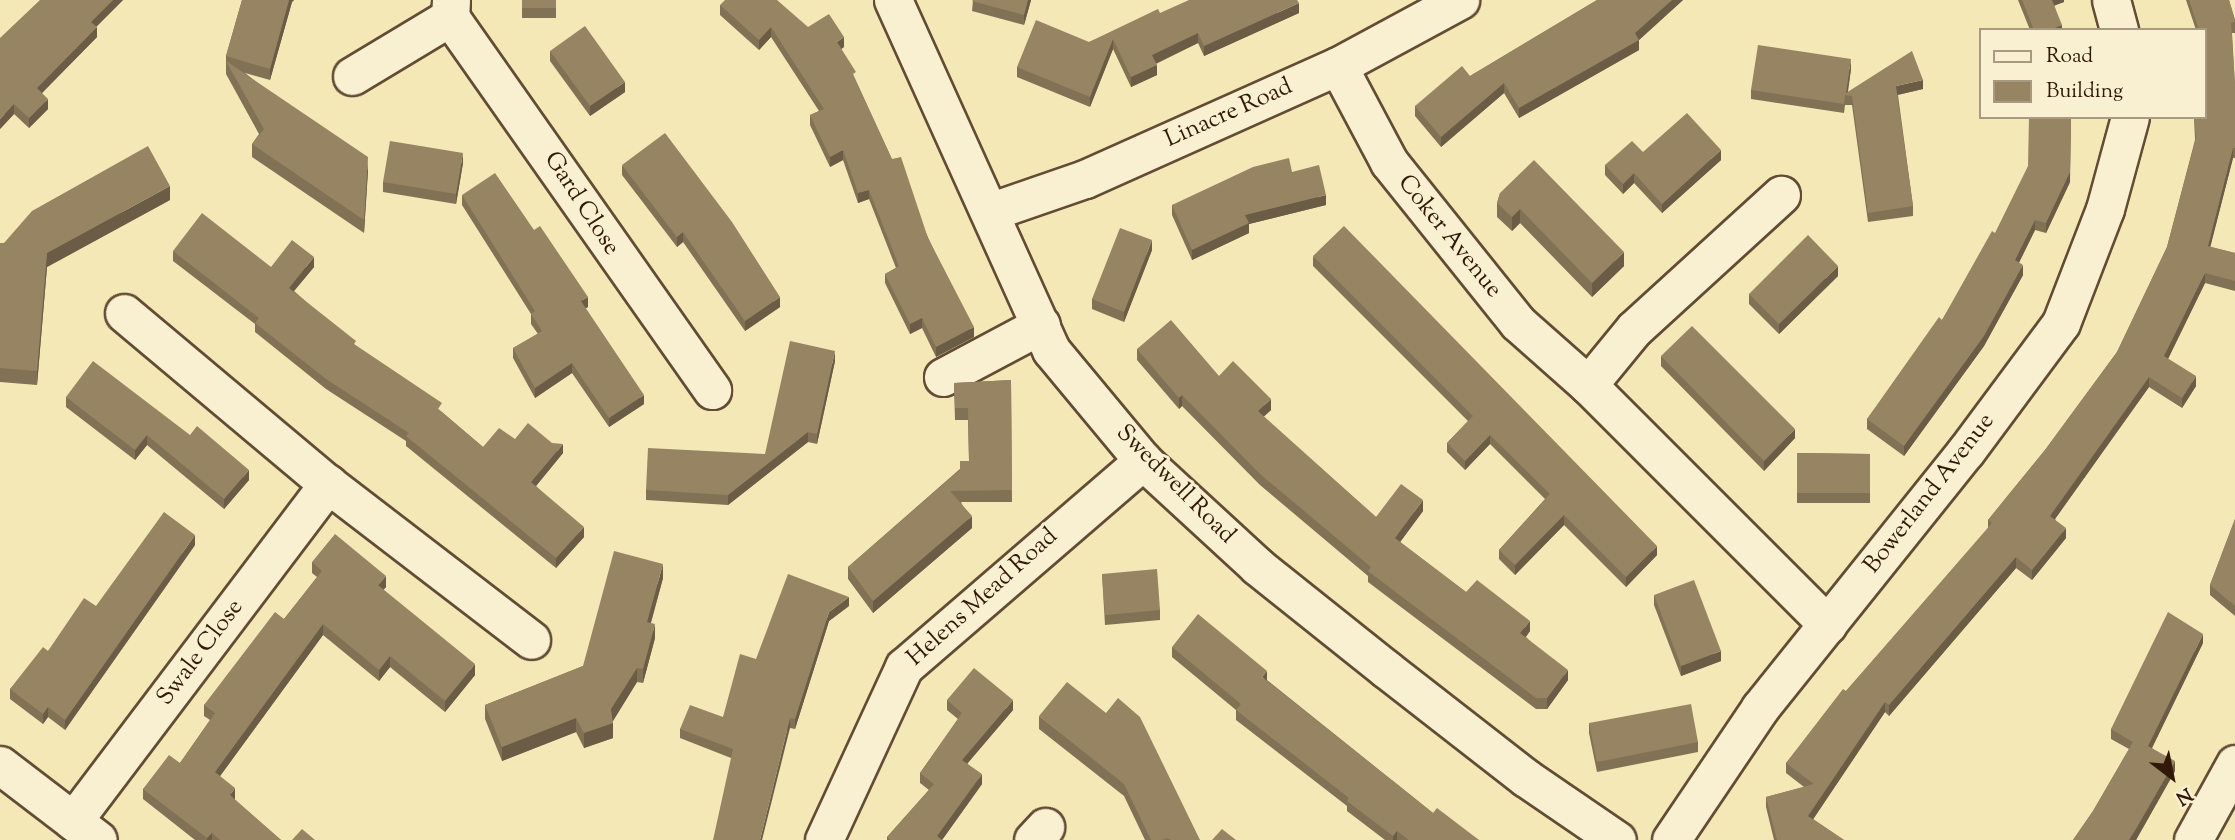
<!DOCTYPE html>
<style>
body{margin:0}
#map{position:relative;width:2235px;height:840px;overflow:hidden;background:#f5e8b7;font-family:"Sorts Mill Goudy",serif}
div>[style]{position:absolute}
.roads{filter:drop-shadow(2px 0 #624c34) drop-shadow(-2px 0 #624c34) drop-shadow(0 2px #624c34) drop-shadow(0 -2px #624c34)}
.street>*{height:37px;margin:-18.5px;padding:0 18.5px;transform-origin:18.5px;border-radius:18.5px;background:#f8f0d0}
.wall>*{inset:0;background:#827255}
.shaded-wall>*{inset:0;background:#6a5c45}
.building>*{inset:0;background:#978463}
span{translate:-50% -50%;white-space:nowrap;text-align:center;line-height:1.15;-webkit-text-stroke:6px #f8f0d0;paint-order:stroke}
.street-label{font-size:24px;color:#311809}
.legend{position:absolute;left:1979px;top:28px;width:228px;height:91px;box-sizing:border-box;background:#f8f0d0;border:2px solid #a89a80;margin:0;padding:9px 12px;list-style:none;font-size:21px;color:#311809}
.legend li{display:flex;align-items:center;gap:14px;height:35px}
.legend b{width:35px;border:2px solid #a89a80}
.north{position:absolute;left:2137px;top:742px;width:70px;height:70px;-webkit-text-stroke:5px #f8f0d0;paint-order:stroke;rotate:148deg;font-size:19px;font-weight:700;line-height:28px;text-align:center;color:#311809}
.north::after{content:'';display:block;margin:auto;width:24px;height:32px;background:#311809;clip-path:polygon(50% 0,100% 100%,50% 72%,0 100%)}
</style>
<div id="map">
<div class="roads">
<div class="street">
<div style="left:451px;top:0;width:17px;rotate:93deg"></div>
<div style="left:450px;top:17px;width:456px;rotate:54.9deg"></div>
<div style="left:893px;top:0;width:384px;rotate:65.7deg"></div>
<div style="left:1051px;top:350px;width:144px;rotate:50.3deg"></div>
<div style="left:1143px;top:461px;width:155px;rotate:42.6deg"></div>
<div style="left:1257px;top:566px;width:165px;rotate:38.6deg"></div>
<div style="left:1386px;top:669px;width:177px;rotate:37.9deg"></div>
<div style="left:1526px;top:778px;width:110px;rotate:34.3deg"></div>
<div style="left:2111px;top:0;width:31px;rotate:75deg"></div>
<div style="left:1338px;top:66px;width:109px;rotate:62deg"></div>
<div style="left:1389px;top:162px;width:206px;rotate:51.3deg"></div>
<div style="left:1518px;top:323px;width:94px;rotate:41.5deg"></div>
<div style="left:1588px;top:385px;width:339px;rotate:45deg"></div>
<div style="left:352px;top:76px;width:114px;rotate:-31deg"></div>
<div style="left:992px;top:211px;width:98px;rotate:-19deg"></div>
<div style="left:1085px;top:179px;width:277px;rotate:-24.1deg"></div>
<div style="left:1338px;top:66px;width:139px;rotate:-28.4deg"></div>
<div style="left:124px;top:313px;width:266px;rotate:40deg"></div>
<div style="left:328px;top:484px;width:256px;rotate:37.5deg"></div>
<div style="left:943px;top:377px;width:111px;rotate:-28deg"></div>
<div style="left:1588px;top:385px;width:72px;rotate:-50.6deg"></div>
<div style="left:1634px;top:329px;width:199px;rotate:-42.4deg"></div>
<div style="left:0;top:765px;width:123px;rotate:37.4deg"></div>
<div style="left:73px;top:821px;width:423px;rotate:-52.9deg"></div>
<div style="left:824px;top:840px;width:191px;rotate:-65.2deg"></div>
<div style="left:904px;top:667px;width:316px;rotate:-40.8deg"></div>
<div style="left:1033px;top:840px;width:18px;rotate:-47deg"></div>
<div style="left:1671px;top:840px;width:159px;rotate:-56deg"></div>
<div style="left:1760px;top:708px;width:329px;rotate:-51.3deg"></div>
<div style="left:1966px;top:451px;width:159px;rotate:-53.4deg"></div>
<div style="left:2061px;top:323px;width:122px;rotate:-68.9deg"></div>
<div style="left:2105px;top:209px;width:95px;rotate:-74.8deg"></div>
<div style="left:2193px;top:840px;width:87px;rotate:-61.1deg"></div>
</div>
</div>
<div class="wall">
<div style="clip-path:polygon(40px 0,123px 0,96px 27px,97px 37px,42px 93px,48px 109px,29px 128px,14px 114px,0 129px)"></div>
<div style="clip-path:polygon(242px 0,294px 0,292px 2px,270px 80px,245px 73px,368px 170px,364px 233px,252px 157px,252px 144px,259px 134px,226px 74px,226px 56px)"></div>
<div style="clip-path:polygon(522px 0,556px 0,556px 18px,522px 18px)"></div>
<div style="clip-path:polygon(973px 0,1031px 0,1024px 25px,972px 11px)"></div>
<div style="clip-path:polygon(1597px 0,1683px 0,1639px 40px,1639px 50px,1519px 118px,1504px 93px,1441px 147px,1415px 116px,1415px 106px,1470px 76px)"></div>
<div style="clip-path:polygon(2018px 0,2064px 0,2064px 2px,2054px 5px,2062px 30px,2030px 30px)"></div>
<div style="clip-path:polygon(2186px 0,2229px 0,2235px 20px,2235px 33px,2232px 33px,2235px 85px,2235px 158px,2233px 158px,2210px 247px,2235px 253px,2235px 291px,2205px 283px,2168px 359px,2196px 386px,2182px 408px,2149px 387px,2055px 519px,2066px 538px,2032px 580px,2016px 568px,1889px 716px,1885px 712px,1813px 819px,1844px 840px,1774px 840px,1766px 807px,1766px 797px,1804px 787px,1786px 773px,1786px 763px,1846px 691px,1988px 529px,1988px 520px,2045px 450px,2117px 352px,2167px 247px,2195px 140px,2194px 117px,2205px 117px,2205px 30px,2196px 30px)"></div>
<div style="clip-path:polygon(720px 5px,808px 27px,844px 47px,841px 49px,974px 337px,936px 357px,922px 328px,910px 334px,885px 283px,885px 274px,896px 268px,869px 199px,858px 203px,843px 160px,830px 167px,810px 125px,810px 115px,819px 111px,771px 37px,759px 50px,720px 15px)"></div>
<div style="clip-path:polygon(1160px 13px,1299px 13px,1204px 56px,1198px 43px,1156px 64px,1157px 75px,1131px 87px,1113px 49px,1090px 107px,1017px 77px,1017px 67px,1089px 42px)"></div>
<div style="clip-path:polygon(550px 51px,625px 92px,590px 116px,550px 61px)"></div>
<div style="clip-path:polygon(1851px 69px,1848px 92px,1923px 89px,1898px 95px,1913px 206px,1913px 216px,1868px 222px,1852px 105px,1845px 105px,1844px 113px,1751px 99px,1751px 90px)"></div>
<div style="clip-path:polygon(1643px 152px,1721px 160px,1662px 213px,1634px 183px,1623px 194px,1605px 175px,1605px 165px)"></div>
<div style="clip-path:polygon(463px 163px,456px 204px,383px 192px,383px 182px)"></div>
<div style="clip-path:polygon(622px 165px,780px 307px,745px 331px,683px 242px,677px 247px,622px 175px)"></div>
<div style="clip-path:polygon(1292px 172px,1326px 205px,1249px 224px,1249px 233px,1192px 260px,1172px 215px,1172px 205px)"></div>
<div style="clip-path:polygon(2070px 182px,2046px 233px,2035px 230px,2019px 263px,2023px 275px,1984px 346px,1904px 456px,1867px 429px,1867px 419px,1942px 320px,1995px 233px)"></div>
<div style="clip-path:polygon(1500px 193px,1624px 266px,1592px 297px,1520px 223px,1512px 231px,1497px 217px,1497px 203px)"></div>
<div style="clip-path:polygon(462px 195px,534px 230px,588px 307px,585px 308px,644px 404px,609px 427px,572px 373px,535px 398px,513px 358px,513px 348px,538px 334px,531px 324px,531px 314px,462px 205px)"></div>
<div style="clip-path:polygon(170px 200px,47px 267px,37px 385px,0 382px,0 243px,4px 243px)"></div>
<div style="clip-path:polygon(1152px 250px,1124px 322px,1092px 309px,1092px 299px)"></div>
<div style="clip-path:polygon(173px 251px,271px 267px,314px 267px,294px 291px,356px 346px,442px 412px,483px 447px,515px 439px,563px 453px,536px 486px,584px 537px,556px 568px,406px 446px,406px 441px,326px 389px,255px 332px,255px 324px,173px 261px)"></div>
<div style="clip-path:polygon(1313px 256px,1657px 555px,1626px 587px,1564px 525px,1515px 575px,1499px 559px,1499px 550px,1545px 499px,1490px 444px,1465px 470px,1447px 452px,1447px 443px,1468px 421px,1313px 266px)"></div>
<div style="clip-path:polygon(1838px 276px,1779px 334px,1749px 304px,1749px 294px)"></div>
<div style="clip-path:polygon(1137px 349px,1219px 376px,1271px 410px,1263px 417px,1376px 517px,1423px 511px,1400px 542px,1466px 592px,1530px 631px,1526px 637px,1568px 680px,1547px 709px,1536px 709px,1368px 582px,1368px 576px,1260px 485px,1182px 406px,1179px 409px,1137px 360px)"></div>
<div style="clip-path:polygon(1661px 356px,1795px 438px,1764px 471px,1661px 366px)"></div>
<div style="clip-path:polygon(835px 361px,817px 444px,808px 442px,728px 505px,646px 500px,646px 490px,765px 454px)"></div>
<div style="clip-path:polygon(1011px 380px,1012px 502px,961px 502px,972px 528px,873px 613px,848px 579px,848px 567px,969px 461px,968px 420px,955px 420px,954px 383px)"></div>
<div style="clip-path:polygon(66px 397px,249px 480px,224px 509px,147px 445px,135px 460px,66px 407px)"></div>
<div style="clip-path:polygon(1797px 453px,1870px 454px,1870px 503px,1797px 503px)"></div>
<div style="clip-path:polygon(2235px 519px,2235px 616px,2210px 595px,2210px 585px)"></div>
<div style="clip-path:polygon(195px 545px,65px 730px,48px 717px,43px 724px,10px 699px,10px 689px,48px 651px,96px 606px)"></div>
<div style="clip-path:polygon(312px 562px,386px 587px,383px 590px,475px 675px,445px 712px,390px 667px,379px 681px,323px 635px,220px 776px,235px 799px,235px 800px,281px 840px,195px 840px,143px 799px,143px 789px,180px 763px,210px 720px,204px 716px,204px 705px,284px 619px,317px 577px,312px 573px)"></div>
<div style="clip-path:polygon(1102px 574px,1160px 610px,1160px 620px,1105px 625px)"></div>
<div style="clip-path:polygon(663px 578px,651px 623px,655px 638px,643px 683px,637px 682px,613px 721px,613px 738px,584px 748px,576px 732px,502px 761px,485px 719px,485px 705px,583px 666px)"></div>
<div style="clip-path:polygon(1654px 595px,1721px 661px,1681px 676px,1654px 605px)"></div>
<div style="clip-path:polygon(849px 606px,829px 621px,795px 729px,790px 728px,731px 758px,680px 738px,680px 729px,723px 717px,756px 659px)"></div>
<div style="clip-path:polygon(2203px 643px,2152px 748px,2175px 771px,2136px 840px,2073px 840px,2093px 811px,2129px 749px,2111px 739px,2111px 729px)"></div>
<div style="clip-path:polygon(1172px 647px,1267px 680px,1433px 813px,1479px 840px,1385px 840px,1347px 811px,1347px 806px,1236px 720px,1236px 710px,1172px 657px)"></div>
<div style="clip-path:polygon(947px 700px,1013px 710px,967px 763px,982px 784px,942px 840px,887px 840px,887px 837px,929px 790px,920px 783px,920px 773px,958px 719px,947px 710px)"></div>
<div style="clip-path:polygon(1039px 716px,1200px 840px,1145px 840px,1124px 796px,1039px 729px)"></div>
<div style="clip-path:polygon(1589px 723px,1698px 742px,1698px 752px,1597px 772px,1589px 733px)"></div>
</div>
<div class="shaded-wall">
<div style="clip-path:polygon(113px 0,123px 0,91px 32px,91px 22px)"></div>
<div style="clip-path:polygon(289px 0,294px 0,292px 2px,270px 80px,270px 69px)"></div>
<div style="clip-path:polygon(1028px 0,1031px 0,1024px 25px,1024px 15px)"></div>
<div style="clip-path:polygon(1672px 0,1683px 0,1639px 40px,1639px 50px,1519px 118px,1519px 108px,1635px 33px)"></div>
<div style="clip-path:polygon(2051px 0,2064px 0,2064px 2px,2051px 7px)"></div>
<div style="clip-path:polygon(1299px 3px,1299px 13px,1204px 56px,1204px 46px)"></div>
<div style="clip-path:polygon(2062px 25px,2062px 30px,2050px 30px)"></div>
<div style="clip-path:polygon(97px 27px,97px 37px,37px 98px,37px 88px)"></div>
<div style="clip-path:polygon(771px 27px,771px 37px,759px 50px,759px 40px)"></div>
<div style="clip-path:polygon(1198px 33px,1198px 43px,1152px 65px,1152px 55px)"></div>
<div style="clip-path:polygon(844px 37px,844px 47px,837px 52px,837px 42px)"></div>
<div style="clip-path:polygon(1113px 39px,1113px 49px,1090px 107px,1090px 97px)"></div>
<div style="clip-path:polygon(1851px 59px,1851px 69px,1847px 95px,1846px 93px)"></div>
<div style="clip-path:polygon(1157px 65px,1157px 75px,1131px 87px,1131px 77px)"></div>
<div style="clip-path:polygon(1923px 80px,1923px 89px,1896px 95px,1896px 86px)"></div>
<div style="clip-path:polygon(625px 82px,625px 92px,590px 116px,590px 106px)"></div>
<div style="clip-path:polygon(1504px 83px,1504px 93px,1441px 147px,1441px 137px)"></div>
<div style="clip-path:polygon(48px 99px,48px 109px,29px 128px,29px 118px)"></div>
<div style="clip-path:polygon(14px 104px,14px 114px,0 129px,0 119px)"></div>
<div style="clip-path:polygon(2071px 117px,2070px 182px,2046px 233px,2046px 223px)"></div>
<div style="clip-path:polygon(2233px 148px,2233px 158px,2208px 256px,2208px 246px)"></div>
<div style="clip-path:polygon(843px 150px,843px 160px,830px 167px,830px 157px)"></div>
<div style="clip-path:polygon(1721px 150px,1721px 160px,1662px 213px,1662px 204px)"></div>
<div style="clip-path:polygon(463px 153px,463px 163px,456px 204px,456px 194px)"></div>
<div style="clip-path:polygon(368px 157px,368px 170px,364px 233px,364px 220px)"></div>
<div style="clip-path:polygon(1634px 173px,1634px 183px,1623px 194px,1623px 184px)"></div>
<div style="clip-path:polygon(170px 186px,170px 200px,47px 267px,37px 385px,37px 371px,47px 253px)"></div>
<div style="clip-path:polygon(869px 190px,869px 199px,858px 203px,858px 193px)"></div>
<div style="clip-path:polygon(1326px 195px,1326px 205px,1249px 224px,1249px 233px,1192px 260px,1192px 250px,1245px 215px)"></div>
<div style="clip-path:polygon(1520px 209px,1520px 223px,1512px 231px,1512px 217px)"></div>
<div style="clip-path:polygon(2035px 220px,2035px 230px,2015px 270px,2015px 260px)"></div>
<div style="clip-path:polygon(683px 232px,683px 242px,677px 247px,677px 237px)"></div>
<div style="clip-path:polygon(1152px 240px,1152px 250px,1124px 322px,1124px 312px)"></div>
<div style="clip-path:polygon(1624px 252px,1624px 266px,1592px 297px,1592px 283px)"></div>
<div style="clip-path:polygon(314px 257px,314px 267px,289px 297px,289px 288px)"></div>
<div style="clip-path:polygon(2023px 265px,2023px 275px,1984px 346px,1904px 456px,1904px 446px)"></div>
<div style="clip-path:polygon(1838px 266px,1838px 276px,1779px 334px,1779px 324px)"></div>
<div style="clip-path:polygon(2205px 273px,2205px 283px,2164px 367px,2164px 356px)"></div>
<div style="clip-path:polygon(588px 297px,588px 307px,581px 311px,581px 301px)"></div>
<div style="clip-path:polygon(780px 297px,780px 307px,745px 331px,745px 321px)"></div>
<div style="clip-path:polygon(922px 318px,922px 328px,910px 334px,910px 324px)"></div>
<div style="clip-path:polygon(974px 327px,974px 337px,936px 357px,936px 347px)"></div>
<div style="clip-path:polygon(835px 351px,835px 361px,817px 444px,817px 434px)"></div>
<div style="clip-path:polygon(572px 363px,572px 373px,535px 398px,535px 388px)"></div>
<div style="clip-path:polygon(2196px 376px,2196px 386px,2182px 408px,2182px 398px)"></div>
<div style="clip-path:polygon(2149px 377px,2149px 387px,2050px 526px,2050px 516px)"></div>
<div style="clip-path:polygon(644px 395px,644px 404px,609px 427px,609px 418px)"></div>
<div style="clip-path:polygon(1182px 395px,1182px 406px,1179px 409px,1179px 398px)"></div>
<div style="clip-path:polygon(1271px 399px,1271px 410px,1258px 422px,1258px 411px)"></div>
<div style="clip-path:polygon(1795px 429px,1795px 438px,1764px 471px,1764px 461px)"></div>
<div style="clip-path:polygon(808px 432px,808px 442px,728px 505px,728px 495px)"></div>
<div style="clip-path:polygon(147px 435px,147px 445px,135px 460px,135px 450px)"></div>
<div style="clip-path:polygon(1490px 435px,1490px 444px,1465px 470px,1465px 461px)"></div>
<div style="clip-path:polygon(563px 444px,563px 453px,531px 492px,531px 482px)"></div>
<div style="clip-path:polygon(249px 470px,249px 480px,224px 509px,224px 499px)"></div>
<div style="clip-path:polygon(1423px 500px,1423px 511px,1395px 549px,1395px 538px)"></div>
<div style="clip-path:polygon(1564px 515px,1564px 525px,1515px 575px,1515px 565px)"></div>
<div style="clip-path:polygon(972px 516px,972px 528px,873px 613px,873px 601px)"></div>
<div style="clip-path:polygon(584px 527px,584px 537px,556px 568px,556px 558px)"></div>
<div style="clip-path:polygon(2066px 528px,2066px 538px,2032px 580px,2032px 570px)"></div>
<div style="clip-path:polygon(195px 535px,195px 545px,65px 730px,65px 720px)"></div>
<div style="clip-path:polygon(1657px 546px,1657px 555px,1626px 587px,1626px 577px)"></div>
<div style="clip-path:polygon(2016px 557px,2016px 568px,1889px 716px,1889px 705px)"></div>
<div style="clip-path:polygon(663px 564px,663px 578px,647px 636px,647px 622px)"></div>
<div style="clip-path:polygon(386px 576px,386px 587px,378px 596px,378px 585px)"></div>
<div style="clip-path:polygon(849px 597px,849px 606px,829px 621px,795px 729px,795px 719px,829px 612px)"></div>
<div style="clip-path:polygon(1530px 621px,1530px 631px,1520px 644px,1520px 633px)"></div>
<div style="clip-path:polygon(323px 624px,323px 635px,215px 783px,215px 772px)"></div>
<div style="clip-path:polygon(655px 624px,655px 638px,643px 683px,643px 669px)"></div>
<div style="clip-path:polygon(2203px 634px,2203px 643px,2148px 756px,2148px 746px)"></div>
<div style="clip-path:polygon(1721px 651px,1721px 661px,1681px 676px,1681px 666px)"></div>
<div style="clip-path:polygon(390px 656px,390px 667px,379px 681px,379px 670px)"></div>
<div style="clip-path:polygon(475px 664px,475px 675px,445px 712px,445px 701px)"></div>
<div style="clip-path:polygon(637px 668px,637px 682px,611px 724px,611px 709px)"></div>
<div style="clip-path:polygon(1568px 670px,1568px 680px,1547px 709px,1547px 698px)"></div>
<div style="clip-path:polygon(1267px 671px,1267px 681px,1262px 677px)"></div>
<div style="clip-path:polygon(1013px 700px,1013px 710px,962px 770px,962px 760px)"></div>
<div style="clip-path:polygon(1885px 702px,1885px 712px,1808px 827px,1808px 816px)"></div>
<div style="clip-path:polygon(48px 707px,48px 717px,43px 724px,43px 714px)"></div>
<div style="clip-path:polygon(576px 718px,576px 732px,502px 761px,502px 747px)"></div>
<div style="clip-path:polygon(790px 718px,790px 728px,762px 840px,760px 840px)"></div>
<div style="clip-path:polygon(613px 723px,613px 738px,584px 748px,584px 733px)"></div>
<div style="clip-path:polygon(2175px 761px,2175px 771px,2136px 840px,2129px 840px)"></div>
<div style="clip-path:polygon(982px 774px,982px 784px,942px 840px,937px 836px)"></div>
<div style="clip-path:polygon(235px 788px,235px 799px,230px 806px,230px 795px)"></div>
<div style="clip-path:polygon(1397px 831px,1397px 840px,1393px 840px,1393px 836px)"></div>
<div style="clip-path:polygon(212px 833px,212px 840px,207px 840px,207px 838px)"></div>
</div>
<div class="building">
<div style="clip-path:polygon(40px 0,113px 0,91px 22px,97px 27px,37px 88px,48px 99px,29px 118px,14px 104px,0 119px,0 38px)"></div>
<div style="clip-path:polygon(242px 0,289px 0,270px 69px,226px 56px)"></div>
<div style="clip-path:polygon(522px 0,556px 0,556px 8px,522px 8px)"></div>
<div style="clip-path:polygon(725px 0,777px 0,808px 27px,829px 14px,844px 37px,837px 42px,856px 72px,853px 74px,892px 159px,901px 157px,928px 238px,974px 327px,936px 347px,922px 318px,910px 324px,885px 274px,899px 266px,869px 190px,858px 193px,843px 150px,830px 157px,810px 115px,824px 109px,771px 27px,759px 40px,720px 5px)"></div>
<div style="clip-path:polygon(973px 0,1028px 0,1024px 15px,972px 1px)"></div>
<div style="clip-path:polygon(1189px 0,1297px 0,1299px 3px,1204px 46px,1198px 33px,1152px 55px,1157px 65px,1131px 77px,1113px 39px,1090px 97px,1017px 67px,1036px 20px,1089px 42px,1158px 9px,1160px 13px)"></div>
<div style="clip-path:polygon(1597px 0,1672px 0,1635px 33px,1639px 40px,1519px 108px,1504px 83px,1441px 137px,1415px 106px,1462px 66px,1470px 76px)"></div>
<div style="clip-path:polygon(2022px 0,2052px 0,2062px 25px,2050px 30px,2034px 30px)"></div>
<div style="clip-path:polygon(2189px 0,2229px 0,2235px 20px,2235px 22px,2231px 23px,2235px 85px,2235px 148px,2233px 148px,2208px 246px,2235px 253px,2235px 281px,2205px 273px,2164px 356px,2196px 376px,2182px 398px,2149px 377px,2050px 516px,2066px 528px,2032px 570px,2016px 557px,1889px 705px,1885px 702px,1808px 816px,1844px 840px,1777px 840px,1766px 797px,1814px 784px,1786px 763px,1843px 689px,1846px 691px,1992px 523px,1988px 520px,2045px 450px,2117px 352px,2167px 247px,2196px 138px,2194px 117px,2205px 117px,2205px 30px,2199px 30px)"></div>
<div style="clip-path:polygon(585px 26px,625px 82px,590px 106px,550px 51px)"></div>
<div style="clip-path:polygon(1758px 45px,1851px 59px,1846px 93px,1912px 51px,1923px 80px,1896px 86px,1913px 206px,1868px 213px,1852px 96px,1845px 95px,1844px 104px,1751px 90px)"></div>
<div style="clip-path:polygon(226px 61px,368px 157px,364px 220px,252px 144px,264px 129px)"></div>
<div style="clip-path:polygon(1687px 113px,1721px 150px,1662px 204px,1634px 173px,1623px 184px,1605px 165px,1632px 141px,1643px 152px)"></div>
<div style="clip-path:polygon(2029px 117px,2071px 117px,2070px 172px,2046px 223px,2035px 220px,2015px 260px,2023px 265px,1984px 336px,1904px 446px,1867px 419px,1939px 317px,1942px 320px,1992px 231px,1995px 233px,2028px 166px)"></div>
<div style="clip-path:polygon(665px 133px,732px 222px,780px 297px,745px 321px,683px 232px,677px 237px,622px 165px)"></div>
<div style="clip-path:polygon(390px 141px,463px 153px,456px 194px,383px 182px)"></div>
<div style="clip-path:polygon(148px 146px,170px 186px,47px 253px,37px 371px,0 368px,0 243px,4px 243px,32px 211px)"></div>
<div style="clip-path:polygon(1289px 158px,1292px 172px,1319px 165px,1326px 195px,1245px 215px,1249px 223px,1192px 250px,1172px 205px,1253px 167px)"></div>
<div style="clip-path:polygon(1534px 160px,1624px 252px,1592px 283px,1520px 209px,1512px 217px,1497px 203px,1500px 193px)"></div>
<div style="clip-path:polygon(495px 173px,534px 230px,540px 226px,588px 297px,581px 301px,644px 395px,609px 418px,572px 363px,535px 388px,513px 348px,542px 331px,531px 314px,535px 311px,462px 195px)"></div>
<div style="clip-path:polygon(202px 213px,271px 267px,292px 240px,314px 257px,289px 288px,356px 341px,354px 344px,442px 403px,438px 409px,483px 447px,499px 428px,515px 439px,528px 423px,552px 443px,563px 444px,531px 482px,584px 527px,556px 558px,406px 436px,409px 433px,326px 379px,255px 323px,259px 318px,173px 251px)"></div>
<div style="clip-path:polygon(1344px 226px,1657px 546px,1626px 577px,1564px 515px,1515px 565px,1499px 550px,1550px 494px,1490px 435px,1465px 461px,1447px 443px,1473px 416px,1313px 256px)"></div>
<div style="clip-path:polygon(1120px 228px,1152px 240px,1124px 312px,1092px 299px)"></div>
<div style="clip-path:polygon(1808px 235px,1838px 266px,1779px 324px,1749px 294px)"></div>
<div style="clip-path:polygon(1171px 320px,1219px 376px,1233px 361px,1271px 399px,1258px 411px,1376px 517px,1401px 484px,1423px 500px,1395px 538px,1466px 592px,1477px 580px,1530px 621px,1520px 633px,1568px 670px,1547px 698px,1536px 698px,1368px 571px,1371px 567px,1260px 474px,1182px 395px,1179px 398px,1137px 349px)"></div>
<div style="clip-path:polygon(1692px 326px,1795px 429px,1764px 461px,1661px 356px)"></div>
<div style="clip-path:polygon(790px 341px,835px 351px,817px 434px,808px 432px,728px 495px,646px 490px,648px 448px,765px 454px)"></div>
<div style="clip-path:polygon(93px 361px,190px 435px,197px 426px,249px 470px,224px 499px,147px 435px,135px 450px,66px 397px)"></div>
<div style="clip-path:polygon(1011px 380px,1012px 490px,950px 491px,972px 516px,873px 601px,848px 567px,960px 470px,960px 461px,969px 461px,968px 408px,955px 408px,954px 383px)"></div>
<div style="clip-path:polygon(1797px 453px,1870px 454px,1870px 493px,1797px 493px)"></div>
<div style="clip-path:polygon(164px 512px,195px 535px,65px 720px,48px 707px,43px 714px,10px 689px,43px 647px,48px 651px,84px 598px,96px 606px)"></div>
<div style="clip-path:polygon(2235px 519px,2235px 606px,2210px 585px)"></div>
<div style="clip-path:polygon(335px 534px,386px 576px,378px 585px,475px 664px,445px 701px,390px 656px,379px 670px,323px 624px,215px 772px,235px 788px,230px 795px,281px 840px,220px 840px,212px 833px,207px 838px,143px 789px,169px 755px,180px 763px,215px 713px,204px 705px,275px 612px,284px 619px,322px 571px,312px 562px)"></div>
<div style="clip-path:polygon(614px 551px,663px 564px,647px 622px,655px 624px,643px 669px,637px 668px,611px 709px,613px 723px,584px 733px,576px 718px,502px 747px,485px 705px,583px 666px)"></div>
<div style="clip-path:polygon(1157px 569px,1160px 610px,1105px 615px,1102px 574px)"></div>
<div style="clip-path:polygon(788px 574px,849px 597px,829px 612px,795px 719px,790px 718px,760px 840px,713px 840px,733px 749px,680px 729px,690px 705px,723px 717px,740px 654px,756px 659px)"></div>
<div style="clip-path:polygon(1694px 580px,1721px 651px,1681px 666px,1654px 595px)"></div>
<div style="clip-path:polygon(2168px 612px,2203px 634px,2148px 746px,2175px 761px,2136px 829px,2129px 840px,2073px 840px,2093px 811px,2133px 742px,2111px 729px)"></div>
<div style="clip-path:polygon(1198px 614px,1267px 671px,1262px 677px,1433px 813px,1437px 808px,1479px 840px,1409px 840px,1397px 831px,1393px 836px,1347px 801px,1349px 798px,1236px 710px,1241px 704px,1172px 647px)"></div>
<div style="clip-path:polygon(974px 668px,1013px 700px,962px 760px,982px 774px,937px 836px,942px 840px,890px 840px,887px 837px,934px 784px,920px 773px,962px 713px,947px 700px)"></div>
<div style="clip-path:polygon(1067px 682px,1106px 713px,1118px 698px,1140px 717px,1200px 840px,1171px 840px,1167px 838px,1162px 840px,1151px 840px,1124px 784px,1039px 716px)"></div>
<div style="clip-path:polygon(1691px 704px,1698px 742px,1597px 762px,1589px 723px)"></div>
<div style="clip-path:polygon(302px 829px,315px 840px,292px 840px)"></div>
<div style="clip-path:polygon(1222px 829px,1236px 840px,1212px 840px)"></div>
</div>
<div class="street-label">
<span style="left:1229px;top:114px;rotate:-24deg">Linacre Road</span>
<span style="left:581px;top:204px;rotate:57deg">Gard Close</span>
<span style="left:1449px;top:237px;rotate:51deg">Coker Avenue</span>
<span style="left:1175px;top:485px;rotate:45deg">Swedwell Road</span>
<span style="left:1930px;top:494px;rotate:-52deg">Bowerland Avenue</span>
<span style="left:983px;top:598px;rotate:-42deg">Helens Mead Road</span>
<span style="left:201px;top:653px;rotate:-53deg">Swale Close</span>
</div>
<ul class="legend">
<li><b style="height:9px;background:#f8f0d0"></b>Road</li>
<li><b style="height:19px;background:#978463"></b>Building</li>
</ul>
<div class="north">N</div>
</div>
